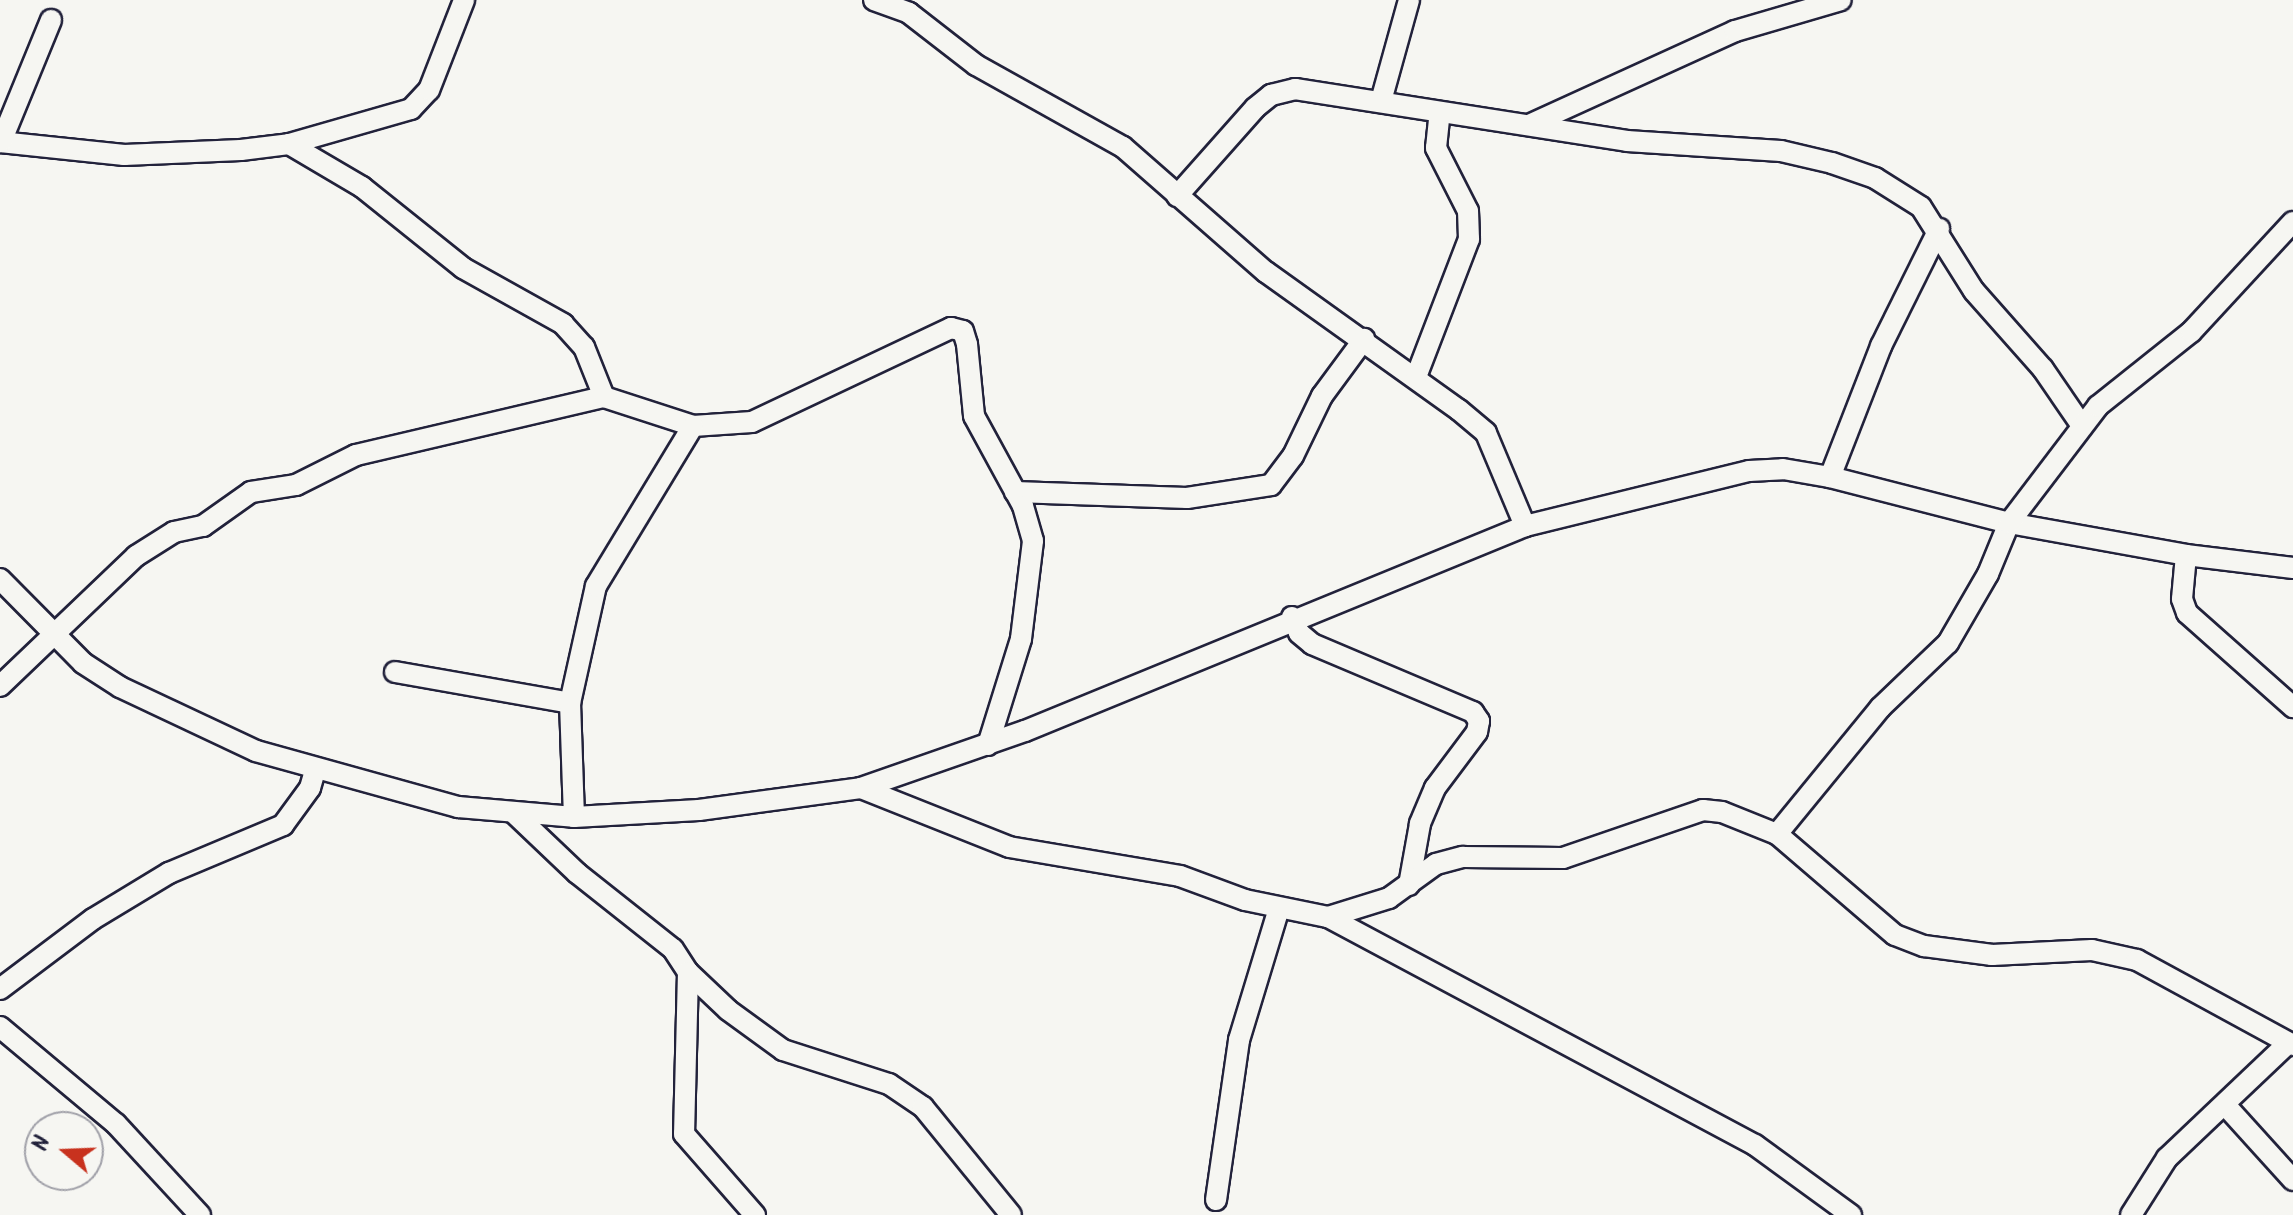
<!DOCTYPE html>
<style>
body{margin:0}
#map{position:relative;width:2293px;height:1215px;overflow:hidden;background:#f6f6f2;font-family:Kalam,sans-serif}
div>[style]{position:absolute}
.roads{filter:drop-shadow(2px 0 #22223b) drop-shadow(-2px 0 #22223b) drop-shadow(0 2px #22223b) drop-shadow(0 -2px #22223b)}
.minor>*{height:20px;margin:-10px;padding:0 10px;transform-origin:10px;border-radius:10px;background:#f6f6f2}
span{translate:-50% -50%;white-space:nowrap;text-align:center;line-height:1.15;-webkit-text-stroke:6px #f6f6f2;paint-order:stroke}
.north{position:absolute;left:24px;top:1111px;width:80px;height:80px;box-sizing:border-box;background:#f6f6f2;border:2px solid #a1a1a9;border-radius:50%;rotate:289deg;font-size:22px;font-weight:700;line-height:32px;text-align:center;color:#22223b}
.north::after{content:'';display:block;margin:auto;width:28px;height:36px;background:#c8321e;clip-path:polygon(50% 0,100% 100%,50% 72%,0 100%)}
</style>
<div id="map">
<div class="roads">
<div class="minor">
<div style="left:874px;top:0;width:37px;rotate:20deg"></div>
<div style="left:909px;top:13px;width:85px;rotate:37.8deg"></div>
<div style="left:976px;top:65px;width:168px;rotate:29.2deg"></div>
<div style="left:1123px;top:147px;width:190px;rotate:41.2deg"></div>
<div style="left:1266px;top:272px;width:237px;rotate:35.6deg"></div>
<div style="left:1459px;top:410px;width:35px;rotate:40deg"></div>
<div style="left:1486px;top:433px;width:101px;rotate:67.2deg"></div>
<div style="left:1381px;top:101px;width:105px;rotate:-74.5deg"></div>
<div style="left:1531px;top:124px;width:224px;rotate:-24.5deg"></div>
<div style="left:1735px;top:31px;width:110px;rotate:-16.3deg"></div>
<div style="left:0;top:142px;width:125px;rotate:6deg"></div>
<div style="left:124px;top:155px;width:117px;rotate:-2.4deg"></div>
<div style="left:241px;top:150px;width:48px;rotate:-7.1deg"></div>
<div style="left:289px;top:144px;width:127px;rotate:-16deg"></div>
<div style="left:411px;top:109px;width:26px;rotate:-47deg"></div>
<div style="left:429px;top:90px;width:97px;rotate:-68.7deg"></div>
<div style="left:1px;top:142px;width:132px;rotate:-67.7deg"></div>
<div style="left:289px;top:144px;width:85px;rotate:30.5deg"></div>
<div style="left:362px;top:187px;width:129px;rotate:38.7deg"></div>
<div style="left:463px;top:268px;width:115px;rotate:29.2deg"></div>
<div style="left:563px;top:324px;width:31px;rotate:48deg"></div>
<div style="left:584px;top:347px;width:54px;rotate:68.2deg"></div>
<div style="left:1177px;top:196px;width:118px;rotate:-48.4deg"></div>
<div style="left:1255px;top:108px;width:21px;rotate:-39deg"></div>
<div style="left:1271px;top:95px;width:25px;rotate:-14deg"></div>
<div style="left:1295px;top:89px;width:336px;rotate:8.9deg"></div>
<div style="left:1627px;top:141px;width:154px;rotate:3.7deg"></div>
<div style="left:1781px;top:151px;width:52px;rotate:13.2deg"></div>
<div style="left:1832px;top:163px;width:46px;rotate:19.2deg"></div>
<div style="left:1875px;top:178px;width:54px;rotate:32.2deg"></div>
<div style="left:1921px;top:207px;width:99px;rotate:57.8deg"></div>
<div style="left:1974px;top:291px;width:104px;rotate:48.5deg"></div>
<div style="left:2043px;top:369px;width:69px;rotate:55.6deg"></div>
<div style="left:1416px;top:377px;width:148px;rotate:-69deg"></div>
<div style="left:1469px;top:239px;width:28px;rotate:-92deg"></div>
<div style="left:1468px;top:211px;width:71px;rotate:-116.9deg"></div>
<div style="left:1436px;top:148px;width:36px;rotate:-84deg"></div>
<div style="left:1830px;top:477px;width:141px;rotate:-68.7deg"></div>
<div style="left:1881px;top:346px;width:131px;rotate:-63.6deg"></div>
<div style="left:1015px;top:492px;width:172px;rotate:2deg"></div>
<div style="left:1187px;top:498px;width:85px;rotate:-8.8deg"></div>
<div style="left:1271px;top:485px;width:36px;rotate:-53deg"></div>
<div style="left:1293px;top:456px;width:67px;rotate:-64.2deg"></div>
<div style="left:1322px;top:396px;width:71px;rotate:-53.6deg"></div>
<div style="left:2186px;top:555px;width:44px;rotate:95.2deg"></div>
<div style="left:2182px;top:599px;width:15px;rotate:70deg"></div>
<div style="left:2187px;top:613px;width:142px;rotate:41.6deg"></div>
<div style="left:0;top:579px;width:118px;rotate:45.3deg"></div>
<div style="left:83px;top:663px;width:44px;rotate:33deg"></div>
<div style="left:120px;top:687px;width:150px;rotate:25.2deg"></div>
<div style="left:256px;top:751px;width:210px;rotate:15.5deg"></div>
<div style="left:458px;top:807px;width:116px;rotate:4.9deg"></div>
<div style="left:574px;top:817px;width:125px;rotate:-3.2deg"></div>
<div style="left:699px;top:810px;width:163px;rotate:-7.7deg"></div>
<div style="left:861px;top:788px;width:174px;rotate:-19.2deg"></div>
<div style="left:1025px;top:731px;width:540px;rotate:-22.29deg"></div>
<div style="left:1525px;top:526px;width:231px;rotate:-13.8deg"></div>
<div style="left:1749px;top:471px;width:34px;rotate:-3deg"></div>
<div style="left:1783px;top:469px;width:48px;rotate:9.7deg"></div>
<div style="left:1830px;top:477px;width:185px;rotate:14.4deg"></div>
<div style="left:2009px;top:523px;width:180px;rotate:10.2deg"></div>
<div style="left:2186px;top:555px;width:108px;rotate:6.9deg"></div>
<div style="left:1292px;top:617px;width:17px;rotate:66deg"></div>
<div style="left:1299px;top:633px;width:17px;rotate:40deg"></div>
<div style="left:1312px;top:644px;width:175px;rotate:22.9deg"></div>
<div style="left:1473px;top:712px;width:11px;rotate:56deg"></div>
<div style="left:1479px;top:721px;width:11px;rotate:100deg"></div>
<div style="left:1477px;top:732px;width:70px;rotate:126.9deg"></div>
<div style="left:1435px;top:788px;width:39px;rotate:113deg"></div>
<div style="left:1420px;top:824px;width:62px;rotate:100.2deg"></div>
<div style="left:395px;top:672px;width:178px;rotate:10deg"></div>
<div style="left:0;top:686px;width:188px;rotate:-43.7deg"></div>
<div style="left:136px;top:556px;width:45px;rotate:-32.3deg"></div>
<div style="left:174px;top:532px;width:30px;rotate:-12deg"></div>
<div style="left:203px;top:526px;width:59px;rotate:-35.3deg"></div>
<div style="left:251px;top:492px;width:46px;rotate:-8.8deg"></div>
<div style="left:296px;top:485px;width:67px;rotate:-26.6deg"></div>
<div style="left:356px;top:455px;width:255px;rotate:-13.2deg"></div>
<div style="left:604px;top:397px;width:94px;rotate:18deg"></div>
<div style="left:693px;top:426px;width:59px;rotate:-3.9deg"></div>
<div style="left:752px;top:422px;width:220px;rotate:-25.3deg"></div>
<div style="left:951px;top:328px;width:12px;rotate:14deg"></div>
<div style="left:963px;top:331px;width:14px;rotate:73deg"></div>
<div style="left:967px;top:344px;width:72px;rotate:84.4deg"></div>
<div style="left:974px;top:416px;width:102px;rotate:61.4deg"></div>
<div style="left:1023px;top:506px;width:36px;rotate:74deg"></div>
<div style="left:1033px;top:541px;width:99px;rotate:97deg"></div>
<div style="left:1021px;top:639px;width:111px;rotate:107.3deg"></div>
<div style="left:861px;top:788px;width:159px;rotate:21.7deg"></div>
<div style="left:1009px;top:847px;width:173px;rotate:9.6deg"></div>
<div style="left:1180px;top:876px;width:69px;rotate:20.3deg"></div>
<div style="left:1245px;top:900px;width:85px;rotate:11.6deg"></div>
<div style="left:1328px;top:917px;width:484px;rotate:28.1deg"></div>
<div style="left:1755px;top:1145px;width:119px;rotate:36.1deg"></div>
<div style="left:515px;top:814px;width:86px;rotate:43.6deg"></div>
<div style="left:577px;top:873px;width:122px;rotate:38.4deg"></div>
<div style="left:673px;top:949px;width:27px;rotate:57deg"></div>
<div style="left:688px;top:972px;width:55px;rotate:43.5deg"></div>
<div style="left:728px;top:1010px;width:68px;rotate:36deg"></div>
<div style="left:783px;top:1050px;width:111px;rotate:17.8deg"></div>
<div style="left:889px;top:1084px;width:41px;rotate:34.1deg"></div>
<div style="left:923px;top:1107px;width:139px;rotate:50.8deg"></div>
<div style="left:574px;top:817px;width:114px;rotate:-92deg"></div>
<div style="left:570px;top:703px;width:120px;rotate:-77.5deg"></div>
<div style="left:596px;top:586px;width:187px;rotate:-58.8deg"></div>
<div style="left:1777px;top:834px;width:163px;rotate:-50.7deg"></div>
<div style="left:1880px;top:708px;width:94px;rotate:-43.7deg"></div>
<div style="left:1948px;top:643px;width:80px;rotate:-59.9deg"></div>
<div style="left:1988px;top:574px;width:55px;rotate:-67.6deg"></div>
<div style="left:2009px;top:523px;width:147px;rotate:-52.7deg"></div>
<div style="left:2098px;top:406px;width:119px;rotate:-38.5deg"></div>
<div style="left:2191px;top:332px;width:150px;rotate:-47.2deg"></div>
<div style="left:1328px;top:917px;width:64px;rotate:-17.3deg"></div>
<div style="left:1389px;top:898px;width:58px;rotate:-35.9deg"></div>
<div style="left:1436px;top:864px;width:28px;rotate:-15deg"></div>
<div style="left:1463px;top:857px;width:100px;rotate:0.6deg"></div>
<div style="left:1563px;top:858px;width:148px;rotate:-18.9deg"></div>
<div style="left:1703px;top:810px;width:19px;rotate:6deg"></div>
<div style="left:1722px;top:812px;width:59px;rotate:21.8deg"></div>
<div style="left:1777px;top:834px;width:155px;rotate:40.6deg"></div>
<div style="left:1895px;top:935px;width:31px;rotate:21deg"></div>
<div style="left:1924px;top:946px;width:69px;rotate:7.5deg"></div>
<div style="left:1992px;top:955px;width:100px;rotate:-2.9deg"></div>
<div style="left:2092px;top:950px;width:46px;rotate:12.5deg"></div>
<div style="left:2137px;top:960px;width:178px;rotate:28.6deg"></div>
<div style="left:688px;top:972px;width:162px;rotate:91.4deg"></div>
<div style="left:684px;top:1134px;width:108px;rotate:48.8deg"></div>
<div style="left:0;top:989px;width:116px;rotate:-37deg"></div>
<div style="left:93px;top:919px;width:89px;rotate:-31.2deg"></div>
<div style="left:169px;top:873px;width:124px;rotate:-22.8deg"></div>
<div style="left:283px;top:825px;width:46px;rotate:-53.9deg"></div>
<div style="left:310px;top:788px;width:19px;rotate:-74deg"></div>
<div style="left:0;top:1027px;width:151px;rotate:39.9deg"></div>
<div style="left:116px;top:1124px;width:124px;rotate:47.3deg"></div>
<div style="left:2226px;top:1106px;width:100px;rotate:47.8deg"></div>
<div style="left:1216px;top:1200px;width:162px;rotate:-81.8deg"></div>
<div style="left:1239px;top:1040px;width:138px;rotate:-73.1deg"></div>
<div style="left:2131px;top:1215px;width:67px;rotate:-57.7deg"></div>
<div style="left:2167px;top:1158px;width:167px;rotate:-43.5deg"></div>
</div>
</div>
<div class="north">N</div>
</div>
